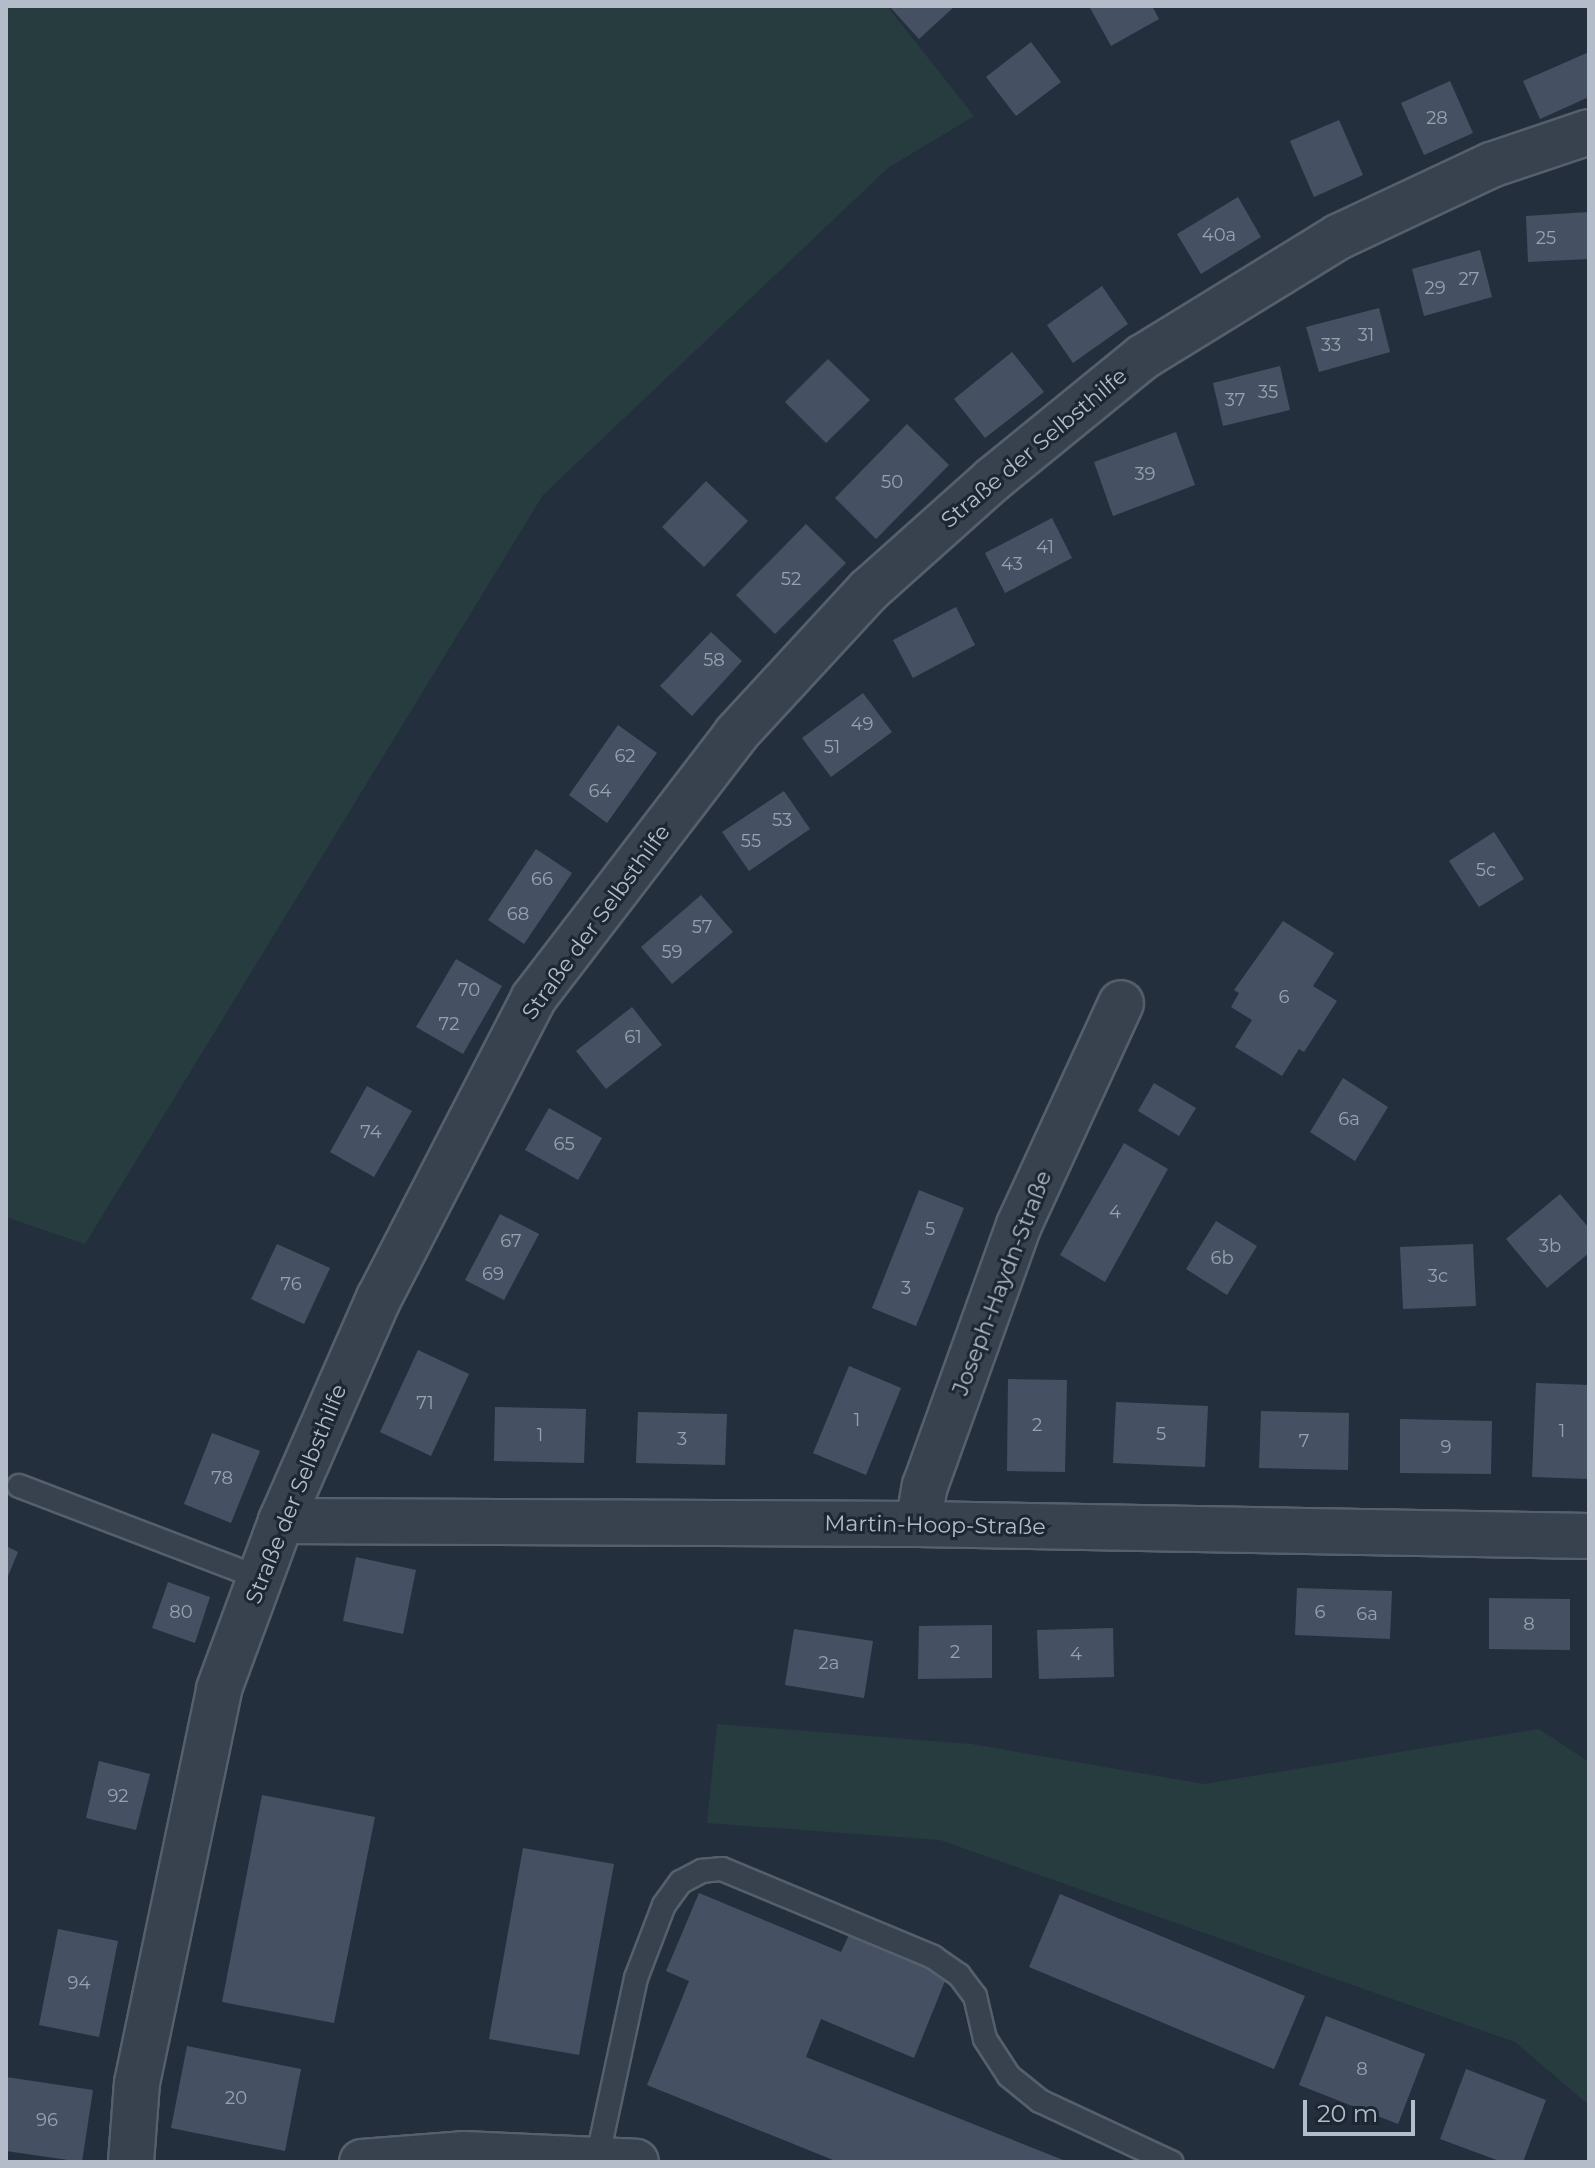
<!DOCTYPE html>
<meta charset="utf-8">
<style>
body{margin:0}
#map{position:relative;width:1595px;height:2168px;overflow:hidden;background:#242f3e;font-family:Montserrat,sans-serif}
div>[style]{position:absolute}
.green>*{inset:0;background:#263c3f}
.building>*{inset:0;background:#455162}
.roads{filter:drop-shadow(2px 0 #565f6c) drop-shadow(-2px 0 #565f6c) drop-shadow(0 2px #565f6c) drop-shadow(0 -2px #565f6c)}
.lane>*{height:22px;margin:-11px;padding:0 11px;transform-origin:11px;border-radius:11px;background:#38414e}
.street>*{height:44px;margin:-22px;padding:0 22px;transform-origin:22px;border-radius:22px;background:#38414e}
span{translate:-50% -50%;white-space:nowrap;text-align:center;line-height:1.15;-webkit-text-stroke:6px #1d2633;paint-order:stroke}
.number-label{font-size:18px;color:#98a1af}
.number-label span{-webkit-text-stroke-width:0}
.street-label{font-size:22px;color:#b4bcc9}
.frame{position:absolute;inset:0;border:8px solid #b4bcc9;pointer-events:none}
.scale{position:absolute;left:1303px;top:2100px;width:112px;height:36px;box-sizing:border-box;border:4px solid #b4bcc9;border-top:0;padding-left:10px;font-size:24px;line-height:28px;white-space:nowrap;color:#b4bcc9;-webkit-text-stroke:6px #1d2633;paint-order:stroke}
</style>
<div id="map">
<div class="green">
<div style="clip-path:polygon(6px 6px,887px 6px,974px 116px,889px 167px,543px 495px,85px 1244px,6px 1217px)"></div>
<div style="clip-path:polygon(717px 1724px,971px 1744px,1204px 1784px,1539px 1729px,1589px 1762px,1589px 2105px,1515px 2042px,940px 1840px,707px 1823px)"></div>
</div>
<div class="building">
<div style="clip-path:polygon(889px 6px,955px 6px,919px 39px)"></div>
<div style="clip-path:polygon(1089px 6px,1152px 6px,1159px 19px,1111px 46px)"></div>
<div style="clip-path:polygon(1031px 42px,1061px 82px,1016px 116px,986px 77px)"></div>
<div style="clip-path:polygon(1589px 52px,1589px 97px,1540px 119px,1523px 81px)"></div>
<div style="clip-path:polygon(1450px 81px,1473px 133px,1424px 155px,1401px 103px)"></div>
<div style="clip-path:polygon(1339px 120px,1363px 175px,1314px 197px,1290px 141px)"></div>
<div style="clip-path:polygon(1238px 197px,1261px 237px,1201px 274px,1177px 234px)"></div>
<div style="clip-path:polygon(1589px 212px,1589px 259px,1528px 262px,1526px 216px)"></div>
<div style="clip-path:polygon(1480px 250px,1492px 297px,1424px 316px,1412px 269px)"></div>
<div style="clip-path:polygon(1102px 286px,1128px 324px,1073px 363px,1047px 325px)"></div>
<div style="clip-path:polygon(1379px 308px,1390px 352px,1319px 372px,1306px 327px)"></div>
<div style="clip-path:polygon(1012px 352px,1044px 392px,985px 438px,954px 399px)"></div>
<div style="clip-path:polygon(828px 359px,870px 400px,826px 443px,785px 402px)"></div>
<div style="clip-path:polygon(1280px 366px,1290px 410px,1223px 426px,1213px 383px)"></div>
<div style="clip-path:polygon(907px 424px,949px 465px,876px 539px,835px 498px)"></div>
<div style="clip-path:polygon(1176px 432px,1195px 485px,1113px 516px,1094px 462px)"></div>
<div style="clip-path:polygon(706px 481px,748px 521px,704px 567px,662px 527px)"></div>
<div style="clip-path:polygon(1052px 518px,1072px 558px,1005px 593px,985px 553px)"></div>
<div style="clip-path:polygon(806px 524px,846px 563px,775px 634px,736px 595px)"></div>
<div style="clip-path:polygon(956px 607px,975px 645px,913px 678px,893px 640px)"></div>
<div style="clip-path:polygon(711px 632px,742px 661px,692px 716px,660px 686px)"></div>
<div style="clip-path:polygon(863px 693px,892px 732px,831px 777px,802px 738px)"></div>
<div style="clip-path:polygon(618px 725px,657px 753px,607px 823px,569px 795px)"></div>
<div style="clip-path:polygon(784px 791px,810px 829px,749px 871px,722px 832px)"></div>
<div style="clip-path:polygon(1494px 832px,1524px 879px,1479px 907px,1449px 861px)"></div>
<div style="clip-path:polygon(536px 849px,572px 873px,524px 944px,488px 920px)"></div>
<div style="clip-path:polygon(701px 895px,733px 932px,672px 984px,641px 947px)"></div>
<div style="clip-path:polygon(1283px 921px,1334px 953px,1313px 986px,1337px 1001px,1304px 1052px,1299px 1049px,1282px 1076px,1235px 1047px,1252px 1020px,1231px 1007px,1239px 993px,1234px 990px)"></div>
<div style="clip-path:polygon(456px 959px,502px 986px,463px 1054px,416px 1027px)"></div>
<div style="clip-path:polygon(632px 1007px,662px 1045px,606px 1089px,576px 1051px)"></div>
<div style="clip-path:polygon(1343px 1078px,1388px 1107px,1355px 1161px,1310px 1132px)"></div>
<div style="clip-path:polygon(1154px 1083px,1196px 1108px,1179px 1136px,1138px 1111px)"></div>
<div style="clip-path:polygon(367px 1086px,412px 1111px,374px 1177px,330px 1152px)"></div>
<div style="clip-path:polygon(549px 1108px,602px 1138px,578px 1180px,525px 1150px)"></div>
<div style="clip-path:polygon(1124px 1143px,1168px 1169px,1105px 1282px,1060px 1255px)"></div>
<div style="clip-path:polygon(919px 1190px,964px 1208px,916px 1326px,872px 1308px)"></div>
<div style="clip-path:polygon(1560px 1194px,1589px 1228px,1589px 1253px,1547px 1288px,1506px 1239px)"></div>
<div style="clip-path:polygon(500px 1214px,539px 1234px,504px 1300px,465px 1280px)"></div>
<div style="clip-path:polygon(1216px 1221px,1257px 1246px,1227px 1295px,1186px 1269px)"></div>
<div style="clip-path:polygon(277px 1244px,330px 1268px,304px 1324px,251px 1299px)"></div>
<div style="clip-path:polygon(1473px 1244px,1476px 1306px,1403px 1309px,1400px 1247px)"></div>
<div style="clip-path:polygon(418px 1350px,469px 1374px,431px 1456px,380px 1432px)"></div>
<div style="clip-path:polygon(849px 1366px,901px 1388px,866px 1475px,813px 1453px)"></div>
<div style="clip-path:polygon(1008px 1379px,1067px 1380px,1065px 1472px,1007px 1471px)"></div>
<div style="clip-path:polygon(1536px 1383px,1589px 1385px,1589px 1479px,1532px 1477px)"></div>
<div style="clip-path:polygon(1116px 1402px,1208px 1406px,1205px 1467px,1113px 1463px)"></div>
<div style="clip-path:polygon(495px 1407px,586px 1409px,584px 1463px,494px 1461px)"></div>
<div style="clip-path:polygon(1261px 1411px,1349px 1413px,1348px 1470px,1259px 1468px)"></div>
<div style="clip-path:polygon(638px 1412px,727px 1414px,725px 1465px,636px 1463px)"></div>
<div style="clip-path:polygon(1400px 1419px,1492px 1421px,1491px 1474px,1400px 1473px)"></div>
<div style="clip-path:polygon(212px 1433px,260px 1451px,231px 1523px,184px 1504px)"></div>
<div style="clip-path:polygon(6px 1546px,18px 1552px,6px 1581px)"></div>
<div style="clip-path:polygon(356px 1557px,416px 1570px,403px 1634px,343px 1621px)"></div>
<div style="clip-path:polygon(168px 1582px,210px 1597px,195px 1643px,152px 1628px)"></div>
<div style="clip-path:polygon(1297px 1588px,1392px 1591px,1390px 1639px,1295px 1635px)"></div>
<div style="clip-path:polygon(1489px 1598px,1570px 1599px,1570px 1650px,1489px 1649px)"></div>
<div style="clip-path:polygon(992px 1625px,992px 1678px,918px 1679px,919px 1626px)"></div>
<div style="clip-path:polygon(1113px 1628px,1114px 1677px,1039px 1679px,1037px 1630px)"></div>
<div style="clip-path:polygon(794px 1629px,873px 1641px,864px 1698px,785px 1685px)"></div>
<div style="clip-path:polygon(99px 1761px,150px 1774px,136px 1830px,86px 1818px)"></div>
<div style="clip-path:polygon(262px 1795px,375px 1817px,334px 2023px,222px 2002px)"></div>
<div style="clip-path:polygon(523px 1848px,614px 1864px,579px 2055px,489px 2039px)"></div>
<div style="clip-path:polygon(699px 1893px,841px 1952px,849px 1935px,947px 1976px,914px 2058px,821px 2019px,806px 2057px,1068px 2162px,838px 2162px,647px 2085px,689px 1981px,666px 1971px)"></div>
<div style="clip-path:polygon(1060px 1894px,1305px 1996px,1274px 2069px,1029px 1967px)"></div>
<div style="clip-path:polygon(58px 1929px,118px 1941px,99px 2037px,39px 2025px)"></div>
<div style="clip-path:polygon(1326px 2016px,1425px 2054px,1398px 2124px,1299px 2085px)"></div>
<div style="clip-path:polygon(187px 2046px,301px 2069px,285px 2151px,171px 2128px)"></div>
<div style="clip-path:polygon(1466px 2069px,1546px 2100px,1523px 2162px,1502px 2162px,1440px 2139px)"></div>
<div style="clip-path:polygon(6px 2077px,93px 2090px,82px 2162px,6px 2151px)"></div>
</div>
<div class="roads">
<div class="lane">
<div style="left:19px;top:1486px;width:258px;rotate:20.9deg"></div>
<div style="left:597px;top:2160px;width:186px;rotate:-77.9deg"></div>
<div style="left:636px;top:1978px;width:78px;rotate:-69deg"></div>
<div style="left:664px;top:1905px;width:29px;rotate:-54deg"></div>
<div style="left:681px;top:1882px;width:24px;rotate:-28deg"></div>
<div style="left:702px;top:1871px;width:20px;rotate:-6deg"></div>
<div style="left:722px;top:1869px;width:229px;rotate:22.6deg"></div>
<div style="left:933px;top:1957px;width:32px;rotate:35deg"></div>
<div style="left:959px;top:1975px;width:26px;rotate:53deg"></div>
<div style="left:975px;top:1996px;width:44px;rotate:76.9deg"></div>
<div style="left:985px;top:2039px;width:44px;rotate:57deg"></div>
<div style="left:1009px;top:2076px;width:40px;rotate:39deg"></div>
<div style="left:1040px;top:2101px;width:145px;rotate:25deg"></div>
</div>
<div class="street">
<div style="left:281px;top:1521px;width:637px;rotate:0.27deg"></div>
<div style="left:918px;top:1524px;width:671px;rotate:1.02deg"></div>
<div style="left:918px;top:1524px;width:39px;rotate:-80deg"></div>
<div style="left:925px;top:1486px;width:277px;rotate:-70.2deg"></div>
<div style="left:1019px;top:1225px;width:244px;rotate:-65.3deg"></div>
<div style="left:131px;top:2162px;width:79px;rotate:-85.7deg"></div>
<div style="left:137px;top:2083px;width:402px;rotate:-78.2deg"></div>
<div style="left:219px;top:1689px;width:179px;rotate:-69.7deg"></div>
<div style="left:281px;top:1521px;width:244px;rotate:-66.3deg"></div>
<div style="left:379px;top:1298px;width:336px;rotate:-62.7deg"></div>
<div style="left:533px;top:999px;width:334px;rotate:-52.5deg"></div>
<div style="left:736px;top:734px;width:196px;rotate:-47.3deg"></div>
<div style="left:869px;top:590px;width:165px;rotate:-41.8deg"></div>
<div style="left:992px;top:480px;width:195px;rotate:-39.2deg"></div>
<div style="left:1143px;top:357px;width:229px;rotate:-31.6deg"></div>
<div style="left:1338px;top:237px;width:169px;rotate:-25.2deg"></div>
<div style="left:1491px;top:165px;width:103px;rotate:-18.6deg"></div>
<div style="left:362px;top:2162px;width:101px;rotate:-4.5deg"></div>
<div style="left:463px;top:2154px;width:173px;rotate:2.6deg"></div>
</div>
</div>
<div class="number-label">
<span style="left:1437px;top:118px">28</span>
<span style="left:1219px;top:235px">40a</span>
<span style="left:1546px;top:238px">25</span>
<span style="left:1469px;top:279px">27</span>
<span style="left:1435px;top:288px">29</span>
<span style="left:1366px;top:335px">31</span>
<span style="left:1331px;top:345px">33</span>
<span style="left:1268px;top:392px">35</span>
<span style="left:1235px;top:400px">37</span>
<span style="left:1145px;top:474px">39</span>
<span style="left:892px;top:482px">50</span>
<span style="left:1045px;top:547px">41</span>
<span style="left:1012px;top:564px">43</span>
<span style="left:791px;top:579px">52</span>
<span style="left:714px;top:660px">58</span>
<span style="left:862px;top:724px">49</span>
<span style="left:832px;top:747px">51</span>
<span style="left:625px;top:756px">62</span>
<span style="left:600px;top:791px">64</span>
<span style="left:782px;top:820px">53</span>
<span style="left:751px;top:841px">55</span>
<span style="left:1486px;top:870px">5c</span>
<span style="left:542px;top:879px">66</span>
<span style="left:518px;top:914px">68</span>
<span style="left:702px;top:927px">57</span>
<span style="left:672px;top:952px">59</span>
<span style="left:469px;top:990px">70</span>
<span style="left:1284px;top:997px">6</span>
<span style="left:449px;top:1024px">72</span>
<span style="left:633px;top:1037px">61</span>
<span style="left:1349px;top:1119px">6a</span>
<span style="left:371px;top:1132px">74</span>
<span style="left:564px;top:1144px">65</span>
<span style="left:1115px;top:1212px">4</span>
<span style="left:930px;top:1229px">5</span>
<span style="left:511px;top:1241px">67</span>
<span style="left:1550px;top:1246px">3b</span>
<span style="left:1222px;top:1258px">6b</span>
<span style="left:493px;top:1274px">69</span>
<span style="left:1438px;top:1276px">3c</span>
<span style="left:291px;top:1284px">76</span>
<span style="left:906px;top:1288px">3</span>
<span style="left:425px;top:1403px">71</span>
<span style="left:857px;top:1420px">1</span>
<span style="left:1037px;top:1425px">2</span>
<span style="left:1562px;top:1431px">1</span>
<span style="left:1161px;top:1434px">5</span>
<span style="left:540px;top:1435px">1</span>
<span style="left:682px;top:1439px">3</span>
<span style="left:1304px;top:1441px">7</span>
<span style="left:1446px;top:1447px">9</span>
<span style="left:222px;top:1478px">78</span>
<span style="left:181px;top:1612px">80</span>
<span style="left:1320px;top:1612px">6</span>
<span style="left:1367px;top:1614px">6a</span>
<span style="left:1529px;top:1624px">8</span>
<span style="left:955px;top:1652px">2</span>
<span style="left:1076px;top:1654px">4</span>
<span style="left:829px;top:1663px">2a</span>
<span style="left:118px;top:1796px">92</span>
<span style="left:79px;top:1983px">94</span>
<span style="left:1362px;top:2069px">8</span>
<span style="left:236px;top:2098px">20</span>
<span style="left:47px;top:2120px">96</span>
</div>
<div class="street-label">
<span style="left:1034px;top:448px;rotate:-40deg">Straße der Selbsthilfe</span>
<span style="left:596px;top:922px;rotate:-54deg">Straße der Selbsthilfe</span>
<span style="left:1002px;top:1283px;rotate:-69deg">Joseph-Haydn-Straße</span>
<span style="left:296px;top:1494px;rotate:-68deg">Straße der Selbsthilfe</span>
<span style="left:935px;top:1525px;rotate:1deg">Martin-Hoop-Straße</span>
</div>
<div class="frame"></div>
<div class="scale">20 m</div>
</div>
